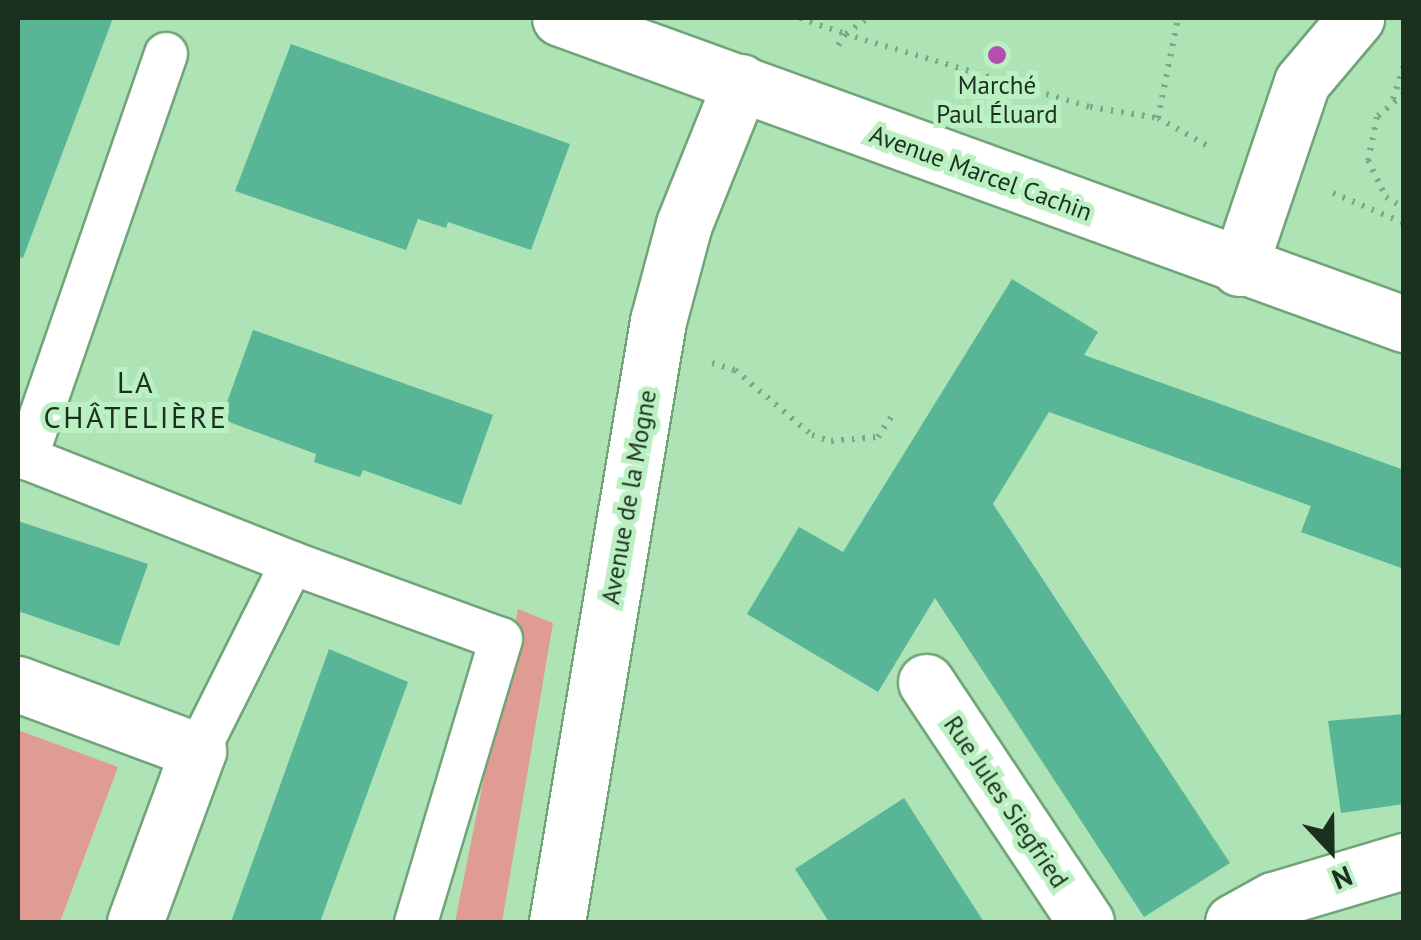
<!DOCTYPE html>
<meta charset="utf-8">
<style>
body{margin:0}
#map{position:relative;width:1421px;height:940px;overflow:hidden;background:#aee3b5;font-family:"PT Sans",sans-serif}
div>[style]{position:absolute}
.green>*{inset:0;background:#e09c92}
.building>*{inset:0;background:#58b696}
.path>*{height:6px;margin-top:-3px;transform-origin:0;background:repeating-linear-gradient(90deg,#7da883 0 2.5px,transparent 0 10.5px)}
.roads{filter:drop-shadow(2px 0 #71a479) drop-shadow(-2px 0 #71a479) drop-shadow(0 2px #71a479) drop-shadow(0 -2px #71a479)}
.service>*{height:42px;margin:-21px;padding:0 21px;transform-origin:21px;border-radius:21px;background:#fff}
.minor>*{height:55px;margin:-27.5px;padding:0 27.5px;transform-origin:27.5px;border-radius:27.5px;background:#fff}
.tertiary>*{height:55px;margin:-27.5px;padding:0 27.5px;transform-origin:27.5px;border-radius:27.5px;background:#fff}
.dots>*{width:28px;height:28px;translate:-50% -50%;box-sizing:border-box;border:5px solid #bbf0c2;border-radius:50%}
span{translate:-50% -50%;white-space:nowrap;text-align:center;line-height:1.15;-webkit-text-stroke:10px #bbf0c2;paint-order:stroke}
.poi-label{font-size:25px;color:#1b301f}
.street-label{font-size:25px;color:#1b301f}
.quarter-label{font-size:30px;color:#1b301f;letter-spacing:2.5px}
.frame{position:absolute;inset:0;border:20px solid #1b301f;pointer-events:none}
.north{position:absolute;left:1281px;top:800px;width:100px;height:100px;-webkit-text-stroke:8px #bbf0c2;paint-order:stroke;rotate:158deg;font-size:28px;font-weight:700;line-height:40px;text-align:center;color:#1b301f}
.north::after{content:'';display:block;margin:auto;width:35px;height:45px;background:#1b301f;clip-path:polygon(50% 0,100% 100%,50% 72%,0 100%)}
</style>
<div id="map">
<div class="green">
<div style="clip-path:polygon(518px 609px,553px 623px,502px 922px,455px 922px)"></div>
<div style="clip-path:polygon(18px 730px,118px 767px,60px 922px,18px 922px)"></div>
</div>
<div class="building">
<div style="clip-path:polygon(18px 18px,113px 18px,23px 258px,18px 257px)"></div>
<div style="clip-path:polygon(291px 44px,570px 144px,531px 250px,448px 222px,446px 228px,418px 219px,406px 250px,235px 191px)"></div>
<div style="clip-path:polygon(1012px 279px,1098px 332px,1084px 355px,1404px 470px,1404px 569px,1301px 532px,1311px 506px,1049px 412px,993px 504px,1230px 863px,1144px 917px,935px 598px,878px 692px,747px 614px,799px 527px,843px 552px)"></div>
<div style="clip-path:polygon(253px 330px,493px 415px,461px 505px,363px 470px,360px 477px,314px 462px,316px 454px,221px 419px)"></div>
<div style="clip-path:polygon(18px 521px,148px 564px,119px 646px,18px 611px)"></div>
<div style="clip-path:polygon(329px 649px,408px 682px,320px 922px,231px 922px)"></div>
<div style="clip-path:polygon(1404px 714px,1404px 804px,1341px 813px,1328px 721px)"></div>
<div style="clip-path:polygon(904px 798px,958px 882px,984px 922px,829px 922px,795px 869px)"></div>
</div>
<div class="path">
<div style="left:800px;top:18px;width:48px;rotate:19.6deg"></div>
<div style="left:845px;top:34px;width:19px;rotate:122deg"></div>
<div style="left:845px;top:34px;width:256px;rotate:16.6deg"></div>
<div style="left:1090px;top:107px;width:69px;rotate:9.2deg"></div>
<div style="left:1158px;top:118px;width:63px;rotate:29.4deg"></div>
<div style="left:846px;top:34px;width:26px;rotate:-37deg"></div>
<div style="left:1404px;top:94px;width:35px;rotate:140deg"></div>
<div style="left:1377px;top:117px;width:44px;rotate:101.8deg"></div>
<div style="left:1368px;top:160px;width:41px;rotate:64.1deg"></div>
<div style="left:1386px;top:197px;width:21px;rotate:31deg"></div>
<div style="left:1393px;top:99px;width:35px;rotate:-72deg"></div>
<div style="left:1158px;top:118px;width:102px;rotate:-78.7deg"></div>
<div style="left:1333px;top:193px;width:77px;rotate:22.9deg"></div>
<div style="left:712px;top:363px;width:24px;rotate:17deg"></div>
<div style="left:735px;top:370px;width:101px;rotate:40.2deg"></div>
<div style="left:812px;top:435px;width:20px;rotate:18deg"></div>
<div style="left:831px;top:441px;width:47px;rotate:-4.9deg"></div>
<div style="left:878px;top:437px;width:30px;rotate:-57deg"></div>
</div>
<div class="roads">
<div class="service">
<div style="left:166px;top:54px;width:428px;rotate:109.1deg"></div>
<div style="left:26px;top:458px;width:286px;rotate:21.5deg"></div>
<div style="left:292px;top:563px;width:210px;rotate:116.6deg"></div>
<div style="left:292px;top:563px;width:222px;rotate:20deg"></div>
<div style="left:501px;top:639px;width:295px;rotate:106.7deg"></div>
</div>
<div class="minor">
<div style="left:1239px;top:268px;width:196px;rotate:-71.3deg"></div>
<div style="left:1302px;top:82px;width:84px;rotate:-49.8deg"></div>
<div style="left:926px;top:682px;width:288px;rotate:56.3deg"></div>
<div style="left:18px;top:684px;width:192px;rotate:20.4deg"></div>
<div style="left:198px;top:751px;width:182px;rotate:110.2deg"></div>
<div style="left:1233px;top:922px;width:46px;rotate:-28.8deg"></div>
<div style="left:1273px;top:900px;width:137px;rotate:-16.6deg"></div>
</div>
<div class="tertiary">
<div style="left:560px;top:18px;width:898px;rotate:19.93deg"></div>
<div style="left:557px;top:922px;width:609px;rotate:-80.46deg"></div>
<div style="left:658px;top:321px;width:100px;rotate:-75deg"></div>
<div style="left:684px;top:224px;width:153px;rotate:-68.1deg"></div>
</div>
</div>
<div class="dots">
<div style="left:997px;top:55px;background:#b54eb3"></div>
</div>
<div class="poi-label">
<span style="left:997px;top:100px">Marché<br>Paul Éluard</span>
</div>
<div class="street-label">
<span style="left:981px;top:173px;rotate:20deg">Avenue Marcel Cachin</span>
<span style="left:629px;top:497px;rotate:-80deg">Avenue de la Mogne</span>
<span style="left:1006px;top:802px;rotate:56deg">Rue Jules Siegfried</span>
</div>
<div class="quarter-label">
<span style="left:136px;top:399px">LA<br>CHÂTELIÈRE</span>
</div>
<div class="frame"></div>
<div class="north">N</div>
</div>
